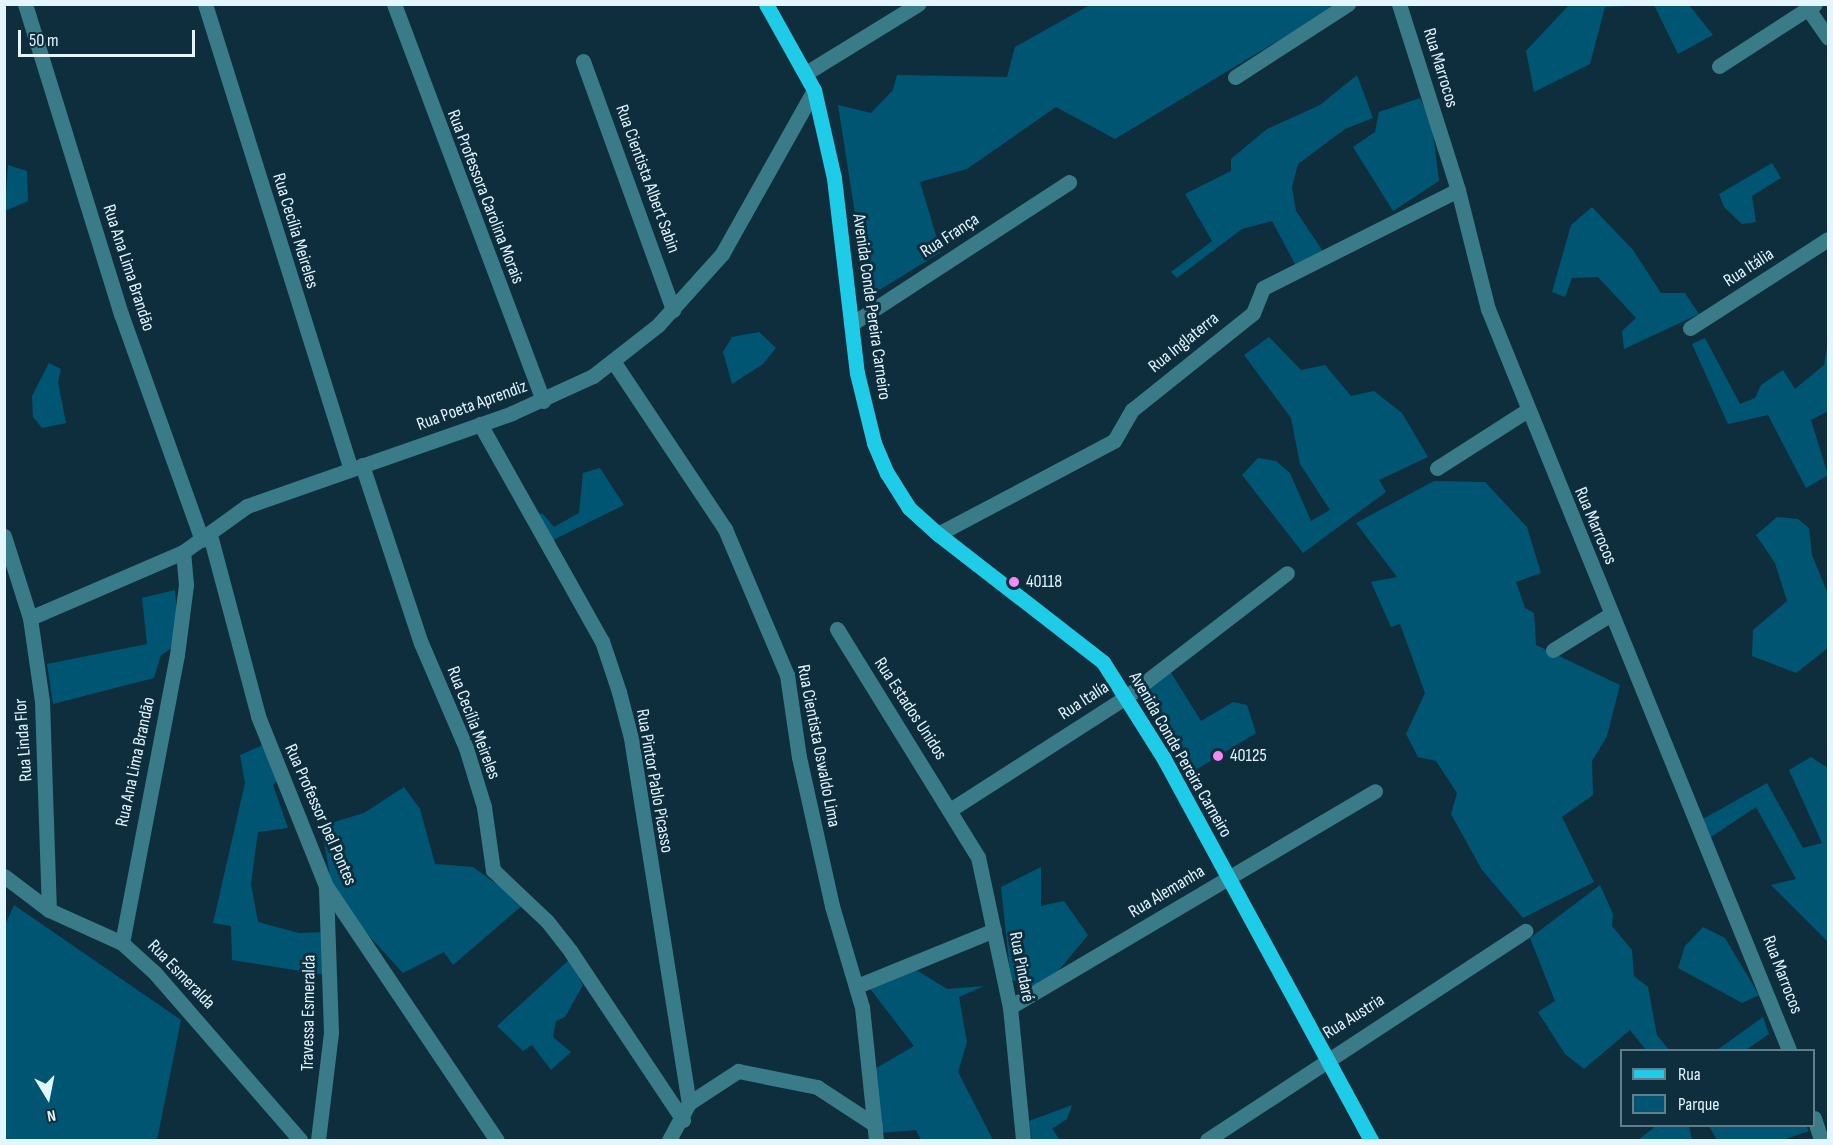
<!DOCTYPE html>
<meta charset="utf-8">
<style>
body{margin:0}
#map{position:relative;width:1833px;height:1145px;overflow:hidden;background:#0e2e3d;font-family:"Sofia Sans Condensed",sans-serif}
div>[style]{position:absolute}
.green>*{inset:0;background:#005573}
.minor>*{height:15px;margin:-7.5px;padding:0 7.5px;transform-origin:7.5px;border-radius:7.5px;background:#397b88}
.major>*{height:15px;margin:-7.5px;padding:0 7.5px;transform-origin:7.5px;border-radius:7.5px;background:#1fcce7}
.dots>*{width:16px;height:16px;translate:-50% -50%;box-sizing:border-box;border:3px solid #0e2e3d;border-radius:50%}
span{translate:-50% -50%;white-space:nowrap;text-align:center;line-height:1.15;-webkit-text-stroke:6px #0e2e3d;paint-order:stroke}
.street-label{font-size:18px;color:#e3f5ff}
.poi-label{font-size:18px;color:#e3f5ff}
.left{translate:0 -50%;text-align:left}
.frame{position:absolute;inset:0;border:6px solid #e3f5ff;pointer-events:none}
.legend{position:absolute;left:1620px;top:1049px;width:195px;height:78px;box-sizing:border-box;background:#0e2e3d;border:2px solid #637e8b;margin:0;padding:8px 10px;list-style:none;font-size:18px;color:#e3f5ff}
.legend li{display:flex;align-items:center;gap:12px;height:30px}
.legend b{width:30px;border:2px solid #637e8b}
.north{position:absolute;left:18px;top:1067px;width:60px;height:60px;-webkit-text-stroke:4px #0e2e3d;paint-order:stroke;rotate:170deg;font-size:16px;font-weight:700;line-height:24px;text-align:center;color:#e3f5ff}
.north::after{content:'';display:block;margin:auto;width:21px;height:27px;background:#e3f5ff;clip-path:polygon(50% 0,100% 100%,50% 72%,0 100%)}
.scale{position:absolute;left:18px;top:30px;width:177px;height:27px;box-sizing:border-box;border:3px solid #e3f5ff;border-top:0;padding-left:8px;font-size:18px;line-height:21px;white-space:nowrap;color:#e3f5ff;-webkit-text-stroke:4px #0e2e3d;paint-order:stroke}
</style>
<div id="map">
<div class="green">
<div style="clip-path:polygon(1090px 5px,1337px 5px,1115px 139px,1056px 107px,967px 169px,920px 182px,941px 252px,868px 297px,838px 105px,871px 113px,893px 90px,897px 75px,1007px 77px,1015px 47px)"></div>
<div style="clip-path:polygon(1569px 5px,1651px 5px,1605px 7px,1590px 64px,1534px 92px,1526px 51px)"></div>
<div style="clip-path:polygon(1654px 5px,1689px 5px,1713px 35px,1678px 54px)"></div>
<div style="clip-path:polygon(1357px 75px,1373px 118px,1345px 129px,1298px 164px,1292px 187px,1296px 211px,1326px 256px,1295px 264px,1272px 221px,1242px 229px,1177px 278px,1171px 272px,1212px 241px,1185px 194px,1231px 171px,1231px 159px,1267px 129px,1320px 105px)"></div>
<div style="clip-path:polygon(1420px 98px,1432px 125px,1439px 181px,1393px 211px,1353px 147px,1375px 132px,1379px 112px)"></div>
<div style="clip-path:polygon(1772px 163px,1781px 178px,1752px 196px,1756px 222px,1742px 224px,1724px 207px,1719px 194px)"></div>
<div style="clip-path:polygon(8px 165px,27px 171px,28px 201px,5px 211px)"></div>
<div style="clip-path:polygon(1592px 207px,1633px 250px,1661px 293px,1685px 293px,1699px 314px,1624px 349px,1622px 331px,1636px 318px,1598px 277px,1572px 278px,1565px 297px,1552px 292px,1571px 225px)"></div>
<div style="clip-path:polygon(759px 332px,776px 348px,763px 364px,732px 384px,723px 352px,732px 337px)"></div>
<div style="clip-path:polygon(1269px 337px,1301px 370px,1325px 365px,1351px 396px,1374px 391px,1402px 413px,1428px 457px,1379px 480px,1386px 492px,1303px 553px,1242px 475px,1258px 458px,1276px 461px,1290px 473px,1311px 521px,1330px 510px,1300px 464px,1291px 418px,1244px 355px)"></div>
<div style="clip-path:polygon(1705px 338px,1740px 404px,1755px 398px,1761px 385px,1783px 370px,1795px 389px,1824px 365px,1828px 342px,1828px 411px,1811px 420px,1828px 475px,1806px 488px,1768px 415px,1728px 424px,1692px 344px)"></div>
<div style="clip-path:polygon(49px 363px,61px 369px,58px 382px,66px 423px,42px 428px,33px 417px,32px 396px)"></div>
<div style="clip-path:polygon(600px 468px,624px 505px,549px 542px,529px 513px,543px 514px,554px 527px,579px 513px,583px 473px)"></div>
<div style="clip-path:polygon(1434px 481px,1485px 482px,1527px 527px,1541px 573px,1516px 582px,1525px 608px,1534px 613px,1536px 645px,1620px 685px,1607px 736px,1592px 761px,1593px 795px,1562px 817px,1594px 882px,1523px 918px,1482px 870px,1451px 814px,1457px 793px,1436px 761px,1418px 757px,1406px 734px,1425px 693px,1400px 624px,1391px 627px,1371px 582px,1397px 577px,1356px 523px)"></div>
<div style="clip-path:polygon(1777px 517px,1798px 519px,1809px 528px,1812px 555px,1828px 594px,1828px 648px,1796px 673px,1752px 656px,1753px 630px,1787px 601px,1775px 563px,1756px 535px)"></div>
<div style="clip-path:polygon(175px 590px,179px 643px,161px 655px,154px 678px,53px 704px,47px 664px,147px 644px,142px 598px)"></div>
<div style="clip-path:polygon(1170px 671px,1201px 721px,1233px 702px,1247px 705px,1256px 733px,1194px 771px,1151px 704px,1149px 687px)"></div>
<div style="clip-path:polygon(263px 745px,280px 777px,273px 785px,288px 828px,258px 832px,251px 884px,258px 922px,299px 933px,324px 932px,326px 975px,232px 960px,231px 926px,213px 923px,245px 783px,240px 755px)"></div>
<div style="clip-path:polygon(1811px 757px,1828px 768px,1828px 942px,1771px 885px,1796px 879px,1756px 807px,1711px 837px,1703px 819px,1767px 783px,1803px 848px,1822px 843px,1789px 770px)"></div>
<div style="clip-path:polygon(404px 787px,420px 809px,435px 864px,473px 867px,524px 904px,453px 965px,444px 952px,403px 973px,334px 898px,321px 826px,364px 813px)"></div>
<div style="clip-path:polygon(1041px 867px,1041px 906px,1064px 901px,1088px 935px,1044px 988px,1011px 980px,1001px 887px)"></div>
<div style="clip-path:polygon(1600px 885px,1613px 914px,1612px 926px,1632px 950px,1634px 976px,1648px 987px,1657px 1035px,1669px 1050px,1646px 1050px,1630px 1030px,1584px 1069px,1565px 1054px,1538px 1012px,1555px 1001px,1530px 938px)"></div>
<div style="clip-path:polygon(14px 905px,181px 1020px,157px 1140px,5px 1140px,4px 927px)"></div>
<div style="clip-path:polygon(1703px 927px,1725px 938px,1759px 995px,1742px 1003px,1678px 968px,1685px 946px)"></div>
<div style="clip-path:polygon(569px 960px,583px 985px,565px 1017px,556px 1021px,553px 1037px,571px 1052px,551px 1070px,532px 1045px,523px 1051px,497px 1026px)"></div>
<div style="clip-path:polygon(910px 966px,947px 989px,984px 986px,959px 997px,967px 1042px,958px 1072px,993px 1140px,921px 1140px,916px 1130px,880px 1133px,873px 1070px,914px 1046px,868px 986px)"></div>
<div style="clip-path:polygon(1763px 1017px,1769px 1034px,1746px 1050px,1717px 1050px)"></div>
<div style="clip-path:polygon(1072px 1105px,1067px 1119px,1052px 1129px,1060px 1140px,1032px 1140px,1029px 1121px)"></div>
<div style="clip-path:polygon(1656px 1126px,1689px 1126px,1692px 1140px,1638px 1140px)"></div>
<div style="clip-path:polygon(1709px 1126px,1806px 1126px,1809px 1131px,1783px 1140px,1717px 1140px)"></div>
</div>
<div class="minor">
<div style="left:25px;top:4px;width:325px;rotate:72.8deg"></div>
<div style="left:121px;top:314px;width:240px;rotate:70.3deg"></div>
<div style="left:205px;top:4px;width:486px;rotate:72.6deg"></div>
<div style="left:394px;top:4px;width:424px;rotate:69.4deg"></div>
<div style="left:1399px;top:4px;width:195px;rotate:72.4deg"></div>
<div style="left:1458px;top:190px;width:123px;rotate:75.9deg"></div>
<div style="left:1488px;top:309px;width:800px;rotate:67.89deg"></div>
<div style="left:1808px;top:9px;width:35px;rotate:55deg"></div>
<div style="left:583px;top:61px;width:265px;rotate:70.1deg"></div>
<div style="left:1719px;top:66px;width:114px;rotate:-32.9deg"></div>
<div style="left:806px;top:73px;width:132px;rotate:-31.6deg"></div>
<div style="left:1235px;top:77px;width:135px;rotate:-32.9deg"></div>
<div style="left:853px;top:323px;width:258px;rotate:-33.1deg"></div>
<div style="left:1690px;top:328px;width:164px;rotate:-32.8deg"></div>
<div style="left:613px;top:361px;width:202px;rotate:56.3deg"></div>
<div style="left:725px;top:529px;width:159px;rotate:67deg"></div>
<div style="left:787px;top:675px;width:83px;rotate:81.7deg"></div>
<div style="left:799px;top:757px;width:153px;rotate:77.5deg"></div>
<div style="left:832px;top:906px;width:105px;rotate:73.5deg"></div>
<div style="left:862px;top:1007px;width:134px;rotate:84deg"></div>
<div style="left:480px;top:424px;width:249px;rotate:60.7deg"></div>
<div style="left:602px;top:641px;width:54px;rotate:71.6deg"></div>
<div style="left:619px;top:692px;width:48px;rotate:75.4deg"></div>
<div style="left:631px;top:738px;width:370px;rotate:81deg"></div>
<div style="left:362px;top:465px;width:188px;rotate:71.7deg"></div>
<div style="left:421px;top:643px;width:114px;rotate:66.8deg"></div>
<div style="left:466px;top:748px;width:62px;rotate:73deg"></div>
<div style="left:484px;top:807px;width:64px;rotate:81.9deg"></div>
<div style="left:493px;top:870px;width:74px;rotate:43.4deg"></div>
<div style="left:547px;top:921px;width:39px;rotate:52deg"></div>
<div style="left:571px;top:952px;width:202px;rotate:56.3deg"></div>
<div style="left:1437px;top:468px;width:106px;rotate:-32.6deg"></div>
<div style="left:938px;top:534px;width:199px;rotate:-27.9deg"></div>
<div style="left:1114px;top:441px;width:36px;rotate:-60deg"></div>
<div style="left:1132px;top:410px;width:155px;rotate:-38.7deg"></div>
<div style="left:1253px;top:313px;width:27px;rotate:-68deg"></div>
<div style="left:1263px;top:288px;width:218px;rotate:-26.7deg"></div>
<div style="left:210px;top:535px;width:187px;rotate:75.1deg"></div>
<div style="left:258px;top:716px;width:183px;rotate:68.2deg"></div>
<div style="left:326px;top:886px;width:306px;rotate:56.1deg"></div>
<div style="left:4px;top:536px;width:86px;rotate:72.4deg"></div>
<div style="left:30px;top:618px;width:84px;rotate:81.8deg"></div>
<div style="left:42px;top:701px;width:209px;rotate:88.1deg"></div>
<div style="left:30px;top:618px;width:167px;rotate:-23.3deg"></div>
<div style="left:183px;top:552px;width:79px;rotate:-35.7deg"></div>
<div style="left:247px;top:506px;width:281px;rotate:-19.3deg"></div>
<div style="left:512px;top:413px;width:89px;rotate:-24.6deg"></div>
<div style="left:593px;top:376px;width:83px;rotate:-38.1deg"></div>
<div style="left:658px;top:325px;width:96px;rotate:-48deg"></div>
<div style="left:722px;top:254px;width:188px;rotate:-60.7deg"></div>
<div style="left:837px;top:629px;width:268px;rotate:58.3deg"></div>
<div style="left:978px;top:857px;width:153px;rotate:78deg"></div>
<div style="left:1010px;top:1007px;width:134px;rotate:84.4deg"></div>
<div style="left:1553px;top:650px;width:68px;rotate:-31.8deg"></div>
<div style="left:953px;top:808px;width:206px;rotate:-32.7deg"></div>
<div style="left:1126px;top:697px;width:203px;rotate:-37.6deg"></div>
<div style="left:4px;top:876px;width:56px;rotate:37.1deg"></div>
<div style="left:49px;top:910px;width:80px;rotate:24.3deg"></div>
<div style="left:122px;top:943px;width:45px;rotate:42.3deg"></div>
<div style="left:155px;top:973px;width:221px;rotate:49deg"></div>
<div style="left:122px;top:943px;width:293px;rotate:-79.2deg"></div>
<div style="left:177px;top:655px;width:71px;rotate:-82.7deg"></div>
<div style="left:186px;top:585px;width:33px;rotate:-95deg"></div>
<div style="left:857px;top:986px;width:148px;rotate:-22.2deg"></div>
<div style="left:1010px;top:1007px;width:424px;rotate:-30.6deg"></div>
<div style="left:1814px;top:1118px;width:23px;rotate:72deg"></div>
<div style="left:318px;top:1140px;width:109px;rotate:-83.1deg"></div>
<div style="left:331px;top:1032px;width:145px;rotate:-92deg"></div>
<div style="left:669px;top:1140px;width:42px;rotate:-61.6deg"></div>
<div style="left:689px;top:1103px;width:59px;rotate:-33.1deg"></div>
<div style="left:738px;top:1071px;width:81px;rotate:11.4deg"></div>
<div style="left:817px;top:1087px;width:69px;rotate:33.2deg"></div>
<div style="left:1207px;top:1140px;width:381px;rotate:-33.3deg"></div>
</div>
<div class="major">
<div style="left:766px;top:4px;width:98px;rotate:60.8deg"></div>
<div style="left:814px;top:90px;width:90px;rotate:77.2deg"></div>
<div style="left:834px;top:178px;width:196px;rotate:83.3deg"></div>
<div style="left:857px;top:373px;width:72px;rotate:76.3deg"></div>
<div style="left:874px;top:443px;width:33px;rotate:67deg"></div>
<div style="left:887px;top:473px;width:41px;rotate:57.8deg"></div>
<div style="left:909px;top:508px;width:39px;rotate:42deg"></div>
<div style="left:938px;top:534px;width:209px;rotate:37.8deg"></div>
<div style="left:1103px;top:662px;width:115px;rotate:57.8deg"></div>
<div style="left:1164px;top:759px;width:434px;rotate:61.5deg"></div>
</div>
<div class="dots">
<div style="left:1014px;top:582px;background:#f28af3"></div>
<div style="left:1218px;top:756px;background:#f28af3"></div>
</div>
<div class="street-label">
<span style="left:1440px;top:68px;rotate:73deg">Rua Marrocos</span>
<span style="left:647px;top:179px;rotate:70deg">Rua Cientista Albert Sabin</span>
<span style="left:485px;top:197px;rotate:69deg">Rua Professora Carolina Morais</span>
<span style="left:295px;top:231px;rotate:73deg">Rua Cecília Meireles</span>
<span style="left:950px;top:236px;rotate:-33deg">Rua França</span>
<span style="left:128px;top:268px;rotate:72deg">Rua Ana Lima Brandão</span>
<span style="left:1749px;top:268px;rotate:-33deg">Rua Itália</span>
<span style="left:871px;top:307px;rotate:82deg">Avenida Conde Pereira Carneiro</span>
<span style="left:1184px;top:343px;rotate:-39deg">Rua Inglaterra</span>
<span style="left:472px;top:406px;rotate:-20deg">Rua Poeta Aprendiz</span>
<span style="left:1595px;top:526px;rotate:67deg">Rua Marrocos</span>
<span style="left:1084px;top:701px;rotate:-33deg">Rua Italía</span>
<span style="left:910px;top:709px;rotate:57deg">Rua Estados Unidos</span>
<span style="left:473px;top:723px;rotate:69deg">Rua Cecília Meireles</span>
<span style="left:24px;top:740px;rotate:-94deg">Rua Linda Flor</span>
<span style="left:818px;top:746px;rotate:79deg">Rua Cientista Oswaldo Lima</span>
<span style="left:1180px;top:755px;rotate:60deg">Avenida Conde Pereira Carneiro</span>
<span style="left:136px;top:762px;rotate:-78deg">Rua Ana Lima Brandão</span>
<span style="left:654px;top:781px;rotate:80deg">Rua Pintor Pablo Picasso</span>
<span style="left:320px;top:815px;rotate:66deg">Rua Professor Joel Pontes</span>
<span style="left:1167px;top:892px;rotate:-31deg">Rua Alemanha</span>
<span style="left:1021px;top:967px;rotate:79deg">Rua Pindaré</span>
<span style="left:181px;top:975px;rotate:46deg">Rua Esmeralda</span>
<span style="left:1782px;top:975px;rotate:69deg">Rua Marrocos</span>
<span style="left:309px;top:1013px;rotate:-89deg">Travessa Esmeralda</span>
<span style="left:1354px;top:1017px;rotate:-32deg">Rua Austria</span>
</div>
<div class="poi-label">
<span class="left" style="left:1026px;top:582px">40118</span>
<span class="left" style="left:1230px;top:756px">40125</span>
</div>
<div class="frame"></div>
<ul class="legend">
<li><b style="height:8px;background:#1fcce7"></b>Rua</li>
<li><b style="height:16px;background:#005573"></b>Parque</li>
</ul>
<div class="north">N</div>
<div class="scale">50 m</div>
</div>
